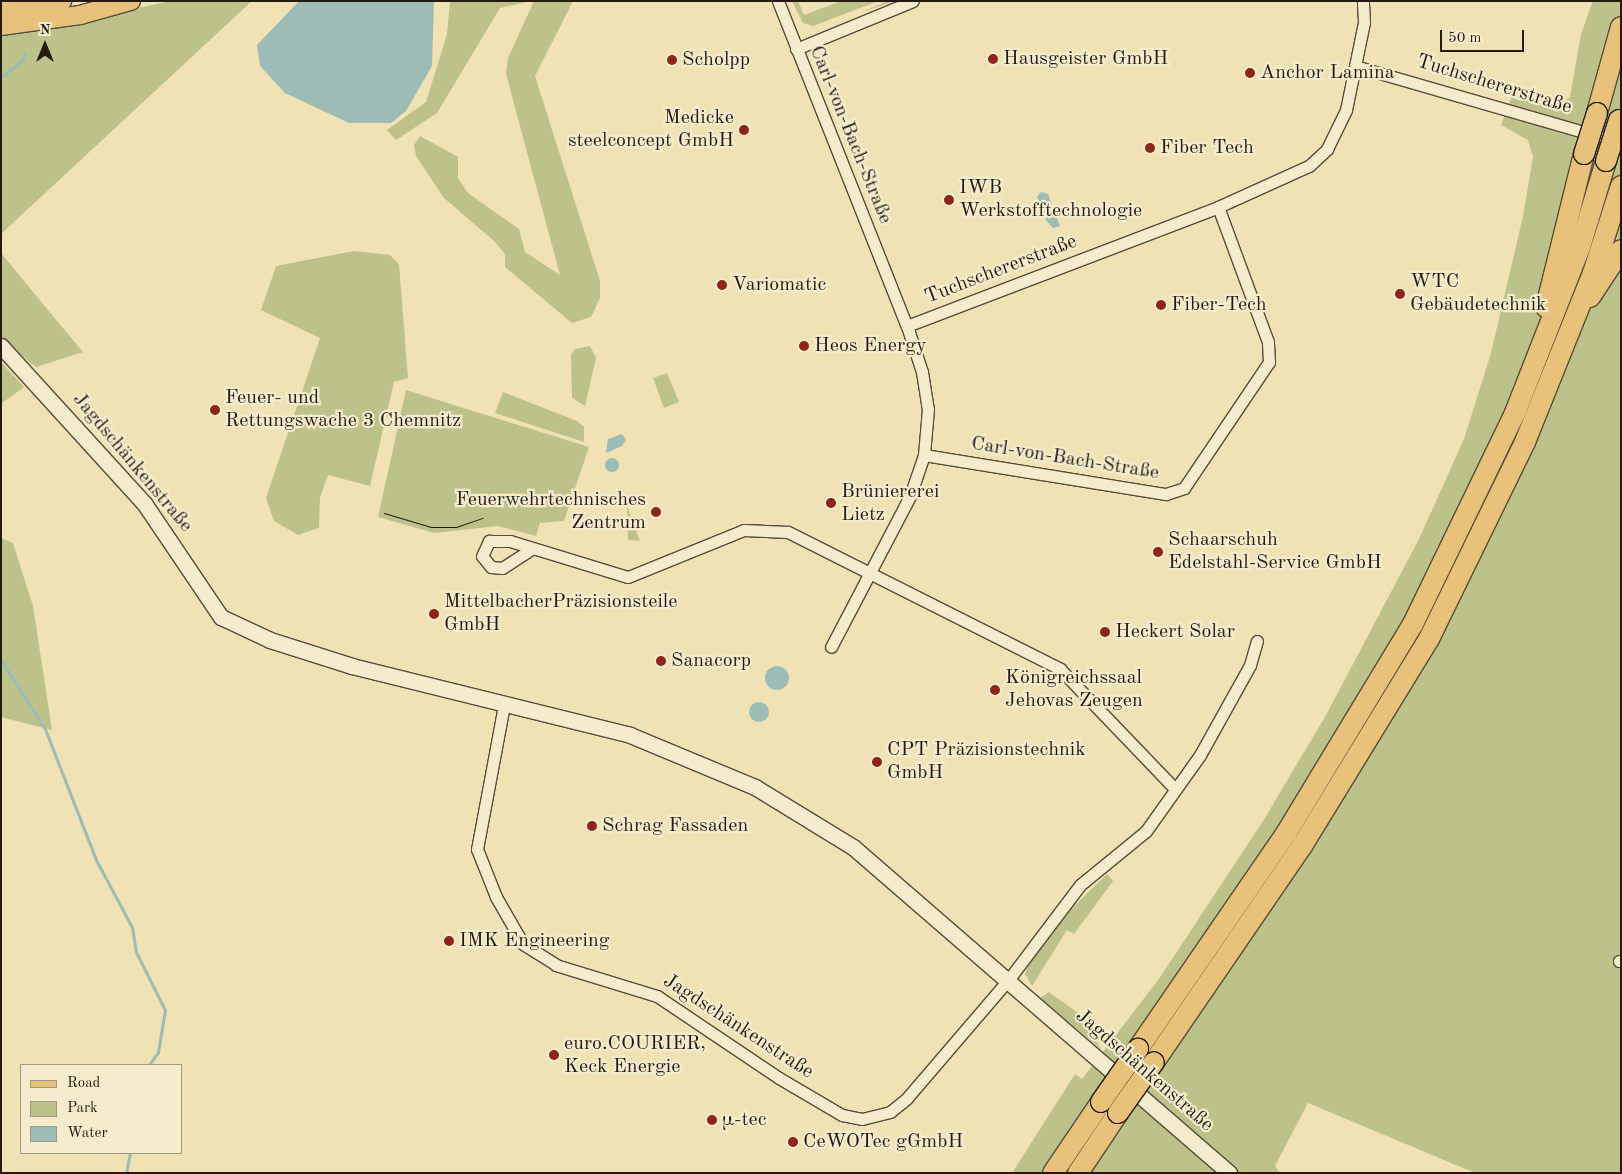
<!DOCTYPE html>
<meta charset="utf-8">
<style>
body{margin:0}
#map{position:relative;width:1622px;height:1174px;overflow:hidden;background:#f0e2b4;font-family:"Old Standard TT",serif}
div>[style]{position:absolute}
.green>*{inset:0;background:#bdc28a}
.water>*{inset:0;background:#9cbcb5}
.round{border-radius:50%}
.stream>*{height:3px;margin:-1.5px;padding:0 1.5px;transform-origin:1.5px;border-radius:1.5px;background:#9cbcb5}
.roads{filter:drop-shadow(1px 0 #564d3a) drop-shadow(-1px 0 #564d3a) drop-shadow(0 1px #564d3a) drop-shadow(0 -1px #564d3a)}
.street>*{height:11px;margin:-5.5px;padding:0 5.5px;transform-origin:5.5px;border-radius:5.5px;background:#f5ecce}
.secondary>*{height:15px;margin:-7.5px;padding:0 7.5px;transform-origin:7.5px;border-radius:7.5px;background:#f5ecce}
.primary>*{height:18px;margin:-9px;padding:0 9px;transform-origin:9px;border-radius:9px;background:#e8c17a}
.highway>*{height:20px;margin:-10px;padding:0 10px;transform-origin:10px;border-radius:10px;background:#e8c17a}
.tram>*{height:1px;margin:-0.5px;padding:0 0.5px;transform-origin:0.5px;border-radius:0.5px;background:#231b12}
.bridges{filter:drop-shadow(1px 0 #231b12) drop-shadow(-1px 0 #231b12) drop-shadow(0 1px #231b12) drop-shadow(0 -1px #231b12)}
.highway-bridge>*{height:20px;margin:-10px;padding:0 10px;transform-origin:10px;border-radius:10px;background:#e8c17a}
.dots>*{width:14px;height:14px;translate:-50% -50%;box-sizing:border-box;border:2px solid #f5ecce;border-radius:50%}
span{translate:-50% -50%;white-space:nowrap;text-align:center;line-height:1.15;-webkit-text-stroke:4.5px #f5ecce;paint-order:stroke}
.poi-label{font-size:20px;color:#231b12}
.left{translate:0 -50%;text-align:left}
.right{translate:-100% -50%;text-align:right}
.street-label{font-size:20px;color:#231b12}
.frame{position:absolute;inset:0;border:2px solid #231b12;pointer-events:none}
.legend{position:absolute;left:20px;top:1064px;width:162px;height:90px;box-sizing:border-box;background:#f5ecce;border:1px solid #a19883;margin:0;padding:6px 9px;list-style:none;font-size:15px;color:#231b12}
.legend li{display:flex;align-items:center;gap:10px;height:25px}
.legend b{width:25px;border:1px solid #a19883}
.north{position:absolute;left:20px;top:20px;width:50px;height:50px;-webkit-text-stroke:4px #f5ecce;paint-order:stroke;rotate:0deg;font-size:14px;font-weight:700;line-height:20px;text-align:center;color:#231b12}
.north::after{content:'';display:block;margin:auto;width:18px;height:22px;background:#231b12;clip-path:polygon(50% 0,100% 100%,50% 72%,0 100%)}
.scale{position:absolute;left:1440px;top:30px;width:84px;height:22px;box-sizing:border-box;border:2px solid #231b12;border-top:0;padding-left:6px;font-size:15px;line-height:18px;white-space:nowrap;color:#231b12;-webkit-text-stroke:4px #f5ecce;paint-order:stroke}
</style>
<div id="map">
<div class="green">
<div style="clip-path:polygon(171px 1px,252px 1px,1px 234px,1px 36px)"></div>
<div style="clip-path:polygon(450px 1px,532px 1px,500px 8px,437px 113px,396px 140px,387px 130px,426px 102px,447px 34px)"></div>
<div style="clip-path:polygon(534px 1px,573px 1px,535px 76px,600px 281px,600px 298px,591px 317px,572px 323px,505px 267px,505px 254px,494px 241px,444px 198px,416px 156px,414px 145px,420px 136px,458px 157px,458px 178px,468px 193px,519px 229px,525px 252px,560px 275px,506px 74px,508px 58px)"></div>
<div style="clip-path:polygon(792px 1px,798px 1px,804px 15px,841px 1px,878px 1px,813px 26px,803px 23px)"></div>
<div style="clip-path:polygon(888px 1px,895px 1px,859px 13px)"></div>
<div style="clip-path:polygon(1593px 1px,1621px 1px,1621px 1173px,1475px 1173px,1308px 1103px,1275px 1166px,1280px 1173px,1012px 1173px,1075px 1074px,1082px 1079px,1159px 979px,1263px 821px,1325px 717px,1419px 539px,1464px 439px,1491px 353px,1523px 216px,1533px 157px,1528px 140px,1501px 125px,1513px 93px,1560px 104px,1570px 97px,1581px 34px)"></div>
<div style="clip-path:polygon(354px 251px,390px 255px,399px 264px,408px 378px,394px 382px,370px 486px,328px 475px,320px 497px,319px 528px,298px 535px,274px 521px,266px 498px,320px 338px,261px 310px,276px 266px)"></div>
<div style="clip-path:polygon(1px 253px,57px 321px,83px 352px,36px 367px,1px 339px)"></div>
<div style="clip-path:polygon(590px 346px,596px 358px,585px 406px,572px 398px,571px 355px,575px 349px)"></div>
<div style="clip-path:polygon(1px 362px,24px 387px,1px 404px)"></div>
<div style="clip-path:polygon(667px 373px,679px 402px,664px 408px,653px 378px)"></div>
<div style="clip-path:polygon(406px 390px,589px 447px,564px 521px,540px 523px,536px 536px,498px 526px,434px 533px,378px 517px)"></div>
<div style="clip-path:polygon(503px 392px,577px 421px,584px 427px,584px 442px,495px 413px)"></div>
<div style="clip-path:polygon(627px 506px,640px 541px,628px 540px)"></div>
<div style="clip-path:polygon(1px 538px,13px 543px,33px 606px,52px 730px,1px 717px)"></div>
<div style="clip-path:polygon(1107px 874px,1113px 881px,1074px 934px,1067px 930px,1032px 986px,1025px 974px,1030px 961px,1057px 923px)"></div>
<div style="clip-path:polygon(1049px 992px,1082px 1016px,1101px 1049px,1040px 998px)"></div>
</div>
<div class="water">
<div style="clip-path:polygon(299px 1px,434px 1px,432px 66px,406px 111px,391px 123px,349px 123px,285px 93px,260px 66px,257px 45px)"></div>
<div style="clip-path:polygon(1041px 192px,1048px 194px,1060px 226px,1053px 228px,1045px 219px,1037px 197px)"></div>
<div style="clip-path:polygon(622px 434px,626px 440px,622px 446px,606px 453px,608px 439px)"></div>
<div class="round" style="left:605px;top:458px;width:14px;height:14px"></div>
<div class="round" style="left:765px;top:666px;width:24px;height:24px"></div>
<div class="round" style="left:749px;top:702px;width:20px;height:20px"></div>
</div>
<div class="stream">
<div style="left:1px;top:77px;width:28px;rotate:-38deg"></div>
<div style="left:23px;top:60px;width:8px;rotate:-76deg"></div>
<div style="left:1px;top:660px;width:82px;rotate:57.5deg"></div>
<div style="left:45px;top:729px;width:141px;rotate:68.7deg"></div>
<div style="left:96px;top:860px;width:76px;rotate:61.8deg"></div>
<div style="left:132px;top:927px;width:25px;rotate:81deg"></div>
<div style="left:136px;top:952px;width:65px;rotate:63.4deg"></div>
<div style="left:165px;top:1010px;width:43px;rotate:99.5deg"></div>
<div style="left:158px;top:1052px;width:16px;rotate:125deg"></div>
<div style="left:126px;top:1173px;width:20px;rotate:-79deg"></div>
</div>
<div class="roads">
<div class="street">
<div style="left:778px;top:1px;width:350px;rotate:68.4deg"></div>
<div style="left:907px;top:326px;width:48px;rotate:71.9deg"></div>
<div style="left:922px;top:372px;width:37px;rotate:81deg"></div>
<div style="left:928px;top:409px;width:46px;rotate:95deg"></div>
<div style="left:924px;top:455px;width:43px;rotate:108.9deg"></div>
<div style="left:910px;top:496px;width:170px;rotate:117.6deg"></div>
<div style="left:796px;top:49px;width:126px;rotate:-22.3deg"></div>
<div style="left:1355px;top:66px;width:274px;rotate:16.1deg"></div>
<div style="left:907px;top:326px;width:333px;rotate:-20.9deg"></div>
<div style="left:1218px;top:207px;width:100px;rotate:-24.3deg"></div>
<div style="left:1309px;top:166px;width:25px;rotate:-43deg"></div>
<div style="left:1327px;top:149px;width:43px;rotate:-64deg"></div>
<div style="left:1346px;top:110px;width:90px;rotate:-78.4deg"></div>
<div style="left:1364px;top:22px;width:21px;rotate:-93deg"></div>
<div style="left:924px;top:455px;width:245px;rotate:9.2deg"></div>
<div style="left:1166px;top:494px;width:19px;rotate:-18deg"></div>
<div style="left:1184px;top:488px;width:152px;rotate:-56deg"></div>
<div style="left:1269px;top:362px;width:20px;rotate:-93deg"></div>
<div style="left:1268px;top:342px;width:144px;rotate:-110.3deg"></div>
<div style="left:530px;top:550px;width:33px;rotate:147deg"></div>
<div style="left:502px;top:568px;width:11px;rotate:-175deg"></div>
<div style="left:491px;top:567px;width:14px;rotate:-129deg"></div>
<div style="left:482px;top:556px;width:17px;rotate:-65deg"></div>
<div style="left:489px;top:541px;width:21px"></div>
<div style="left:510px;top:541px;width:123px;rotate:17deg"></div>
<div style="left:628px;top:577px;width:125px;rotate:-22.1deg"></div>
<div style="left:744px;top:530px;width:44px;rotate:2.6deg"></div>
<div style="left:788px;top:532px;width:305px;rotate:26.7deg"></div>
<div style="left:1060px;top:669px;width:166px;rotate:46.2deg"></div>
<div style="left:504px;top:705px;width:147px;rotate:100.6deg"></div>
<div style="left:477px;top:849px;width:52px;rotate:68.4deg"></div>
<div style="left:496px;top:897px;width:54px;rotate:60.1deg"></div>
<div style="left:523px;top:944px;width:39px;rotate:32deg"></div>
<div style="left:556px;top:965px;width:106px;rotate:17.1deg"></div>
<div style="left:657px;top:996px;width:147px;rotate:33.9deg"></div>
<div style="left:779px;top:1078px;width:73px;rotate:30.4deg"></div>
<div style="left:842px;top:1115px;width:20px;rotate:11deg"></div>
<div style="left:862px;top:1119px;width:29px;rotate:-14deg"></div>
<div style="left:890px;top:1112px;width:22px;rotate:-39deg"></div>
<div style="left:907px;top:1098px;width:157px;rotate:-49.4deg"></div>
<div style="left:1009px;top:979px;width:118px;rotate:-52.9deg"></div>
<div style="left:1080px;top:885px;width:85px;rotate:-39.3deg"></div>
<div style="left:1146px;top:831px;width:93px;rotate:-54.6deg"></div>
<div style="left:1200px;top:755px;width:103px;rotate:-60.9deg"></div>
<div style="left:1250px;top:665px;width:25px;rotate:-74deg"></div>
<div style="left:1619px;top:961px;width:2px"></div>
</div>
<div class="secondary">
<div style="left:1px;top:346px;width:212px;rotate:47.7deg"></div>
<div style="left:144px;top:503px;width:138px;rotate:56deg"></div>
<div style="left:221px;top:617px;width:54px;rotate:25.1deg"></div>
<div style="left:270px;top:640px;width:86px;rotate:17.6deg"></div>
<div style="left:352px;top:666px;width:286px;rotate:13.9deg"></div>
<div style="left:630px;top:735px;width:135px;rotate:22.6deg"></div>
<div style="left:755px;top:787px;width:115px;rotate:31.5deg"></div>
<div style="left:853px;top:847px;width:498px;rotate:40.9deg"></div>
</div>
<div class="primary">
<div style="left:1px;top:10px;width:62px;rotate:-8.4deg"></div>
<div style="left:1px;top:26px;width:80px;rotate:-7.9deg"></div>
<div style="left:80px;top:15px;width:53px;rotate:-15.4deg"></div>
</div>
<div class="highway">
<div style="left:1597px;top:113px;width:89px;rotate:-74.4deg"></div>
<div style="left:1590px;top:297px;width:56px;rotate:-56.6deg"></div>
<div style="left:1546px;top:307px;width:158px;rotate:-76.1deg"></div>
<div style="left:1138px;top:1049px;width:263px;rotate:-55.5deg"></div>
<div style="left:1287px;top:832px;width:243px;rotate:-58.8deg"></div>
<div style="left:1413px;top:624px;width:234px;rotate:-64.2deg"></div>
<div style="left:1515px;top:413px;width:178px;rotate:-68.6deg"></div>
<div style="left:1580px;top:247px;width:90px;rotate:-73.2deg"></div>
<div style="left:1154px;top:1062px;width:262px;rotate:-55.6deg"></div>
<div style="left:1302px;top:846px;width:243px;rotate:-58.5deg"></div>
<div style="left:1429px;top:639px;width:219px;rotate:-64deg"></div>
<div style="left:1525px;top:442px;width:182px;rotate:-68.1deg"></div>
<div style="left:1593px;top:273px;width:91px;rotate:-72.2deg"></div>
<div style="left:1053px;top:1173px;width:86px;rotate:-55.9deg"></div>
<div style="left:1078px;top:1173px;width:72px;rotate:-56.3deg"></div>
</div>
</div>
<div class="tram">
<div style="left:384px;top:513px;width:49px;rotate:16.6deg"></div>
<div style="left:431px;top:527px;width:25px"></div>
<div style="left:456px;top:527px;width:28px;rotate:-19deg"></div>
</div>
<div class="bridges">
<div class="highway-bridge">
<div style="left:1584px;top:154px;width:43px;rotate:-72.4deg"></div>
<div style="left:1606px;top:161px;width:43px;rotate:-72.4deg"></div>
<div style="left:1101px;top:1102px;width:65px;rotate:-55.1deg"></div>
<div style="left:1118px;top:1113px;width:62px;rotate:-54.8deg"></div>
</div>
</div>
<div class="dots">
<div style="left:993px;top:59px;background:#8f2418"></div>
<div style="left:672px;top:60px;background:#8f2418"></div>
<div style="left:1250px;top:73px;background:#8f2418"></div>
<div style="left:744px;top:130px;background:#8f2418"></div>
<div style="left:1150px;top:148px;background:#8f2418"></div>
<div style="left:949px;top:200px;background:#8f2418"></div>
<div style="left:722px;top:285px;background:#8f2418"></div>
<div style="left:1400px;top:294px;background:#8f2418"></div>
<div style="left:1161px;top:305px;background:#8f2418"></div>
<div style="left:804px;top:346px;background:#8f2418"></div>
<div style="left:215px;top:410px;background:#8f2418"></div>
<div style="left:831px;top:503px;background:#8f2418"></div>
<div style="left:656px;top:512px;background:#8f2418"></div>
<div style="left:1158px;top:552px;background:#8f2418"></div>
<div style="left:434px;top:614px;background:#8f2418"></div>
<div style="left:1105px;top:632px;background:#8f2418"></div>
<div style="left:661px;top:661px;background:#8f2418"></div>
<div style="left:995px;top:690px;background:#8f2418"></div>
<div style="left:877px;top:762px;background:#8f2418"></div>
<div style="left:592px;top:826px;background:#8f2418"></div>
<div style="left:449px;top:941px;background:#8f2418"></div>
<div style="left:554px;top:1055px;background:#8f2418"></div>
<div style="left:712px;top:1120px;background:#8f2418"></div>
<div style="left:793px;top:1142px;background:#8f2418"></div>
</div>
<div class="poi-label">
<span class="left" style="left:1003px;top:59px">Hausgeister GmbH</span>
<span class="left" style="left:682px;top:60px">Scholpp</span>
<span class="left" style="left:1260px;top:73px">Anchor Lamina</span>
<span class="right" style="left:734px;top:130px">Medicke<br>steelconcept GmbH</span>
<span class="left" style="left:1160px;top:148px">Fiber Tech</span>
<span class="left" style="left:959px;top:200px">IWB<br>Werkstofftechnologie</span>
<span class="left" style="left:1410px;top:294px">WTC<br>Gebäudetechnik</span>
<span class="left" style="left:732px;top:285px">Variomatic</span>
<span class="left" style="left:1171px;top:305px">Fiber-Tech</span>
<span class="left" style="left:814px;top:346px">Heos Energy</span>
<span class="left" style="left:225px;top:410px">Feuer- und<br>Rettungswache 3 Chemnitz</span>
<span class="left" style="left:841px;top:504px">Brüniererei<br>Lietz</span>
<span class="right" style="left:646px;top:512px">Feuerwehrtechnisches<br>Zentrum</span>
<span class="left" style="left:1168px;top:552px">Schaarschuh<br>Edelstahl-Service GmbH</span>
<span class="left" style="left:444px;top:614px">MittelbacherPräzisionsteile<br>GmbH</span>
<span class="left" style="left:1115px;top:632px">Heckert Solar</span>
<span class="left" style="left:671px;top:661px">Sanacorp</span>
<span class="left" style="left:1005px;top:690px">Königreichssaal<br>Jehovas Zeugen</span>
<span class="left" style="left:887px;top:762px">CPT Präzisionstechnik<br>GmbH</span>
<span class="left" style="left:602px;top:826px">Schrag Fassaden</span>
<span class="left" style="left:459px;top:941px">IMK Engineering</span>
<span class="left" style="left:564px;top:1056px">euro.COURIER,<br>Keck Energie</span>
<span class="left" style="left:722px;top:1120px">µ-tec</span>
<span class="left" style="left:803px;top:1142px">CeWOTec gGmbH</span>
</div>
<div class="street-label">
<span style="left:1494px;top:85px;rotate:17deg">Tuchschererstraße</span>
<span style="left:850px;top:135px;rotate:68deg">Carl-von-Bach-Straße</span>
<span style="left:1001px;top:270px;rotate:-21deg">Tuchschererstraße</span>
<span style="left:1065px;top:459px;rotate:9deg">Carl-von-Bach-Straße</span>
<span style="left:132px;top:463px;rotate:50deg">Jagdschänkenstraße</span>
<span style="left:738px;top:1027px;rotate:33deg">Jagdschänkenstraße</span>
<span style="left:1144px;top:1071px;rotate:41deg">Jagdschänkenstraße</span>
</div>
<div class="frame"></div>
<ul class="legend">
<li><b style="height:6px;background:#e8c17a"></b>Road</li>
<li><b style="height:14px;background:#bdc28a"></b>Park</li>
<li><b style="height:14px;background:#9cbcb5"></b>Water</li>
</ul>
<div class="north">N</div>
<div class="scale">50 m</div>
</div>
